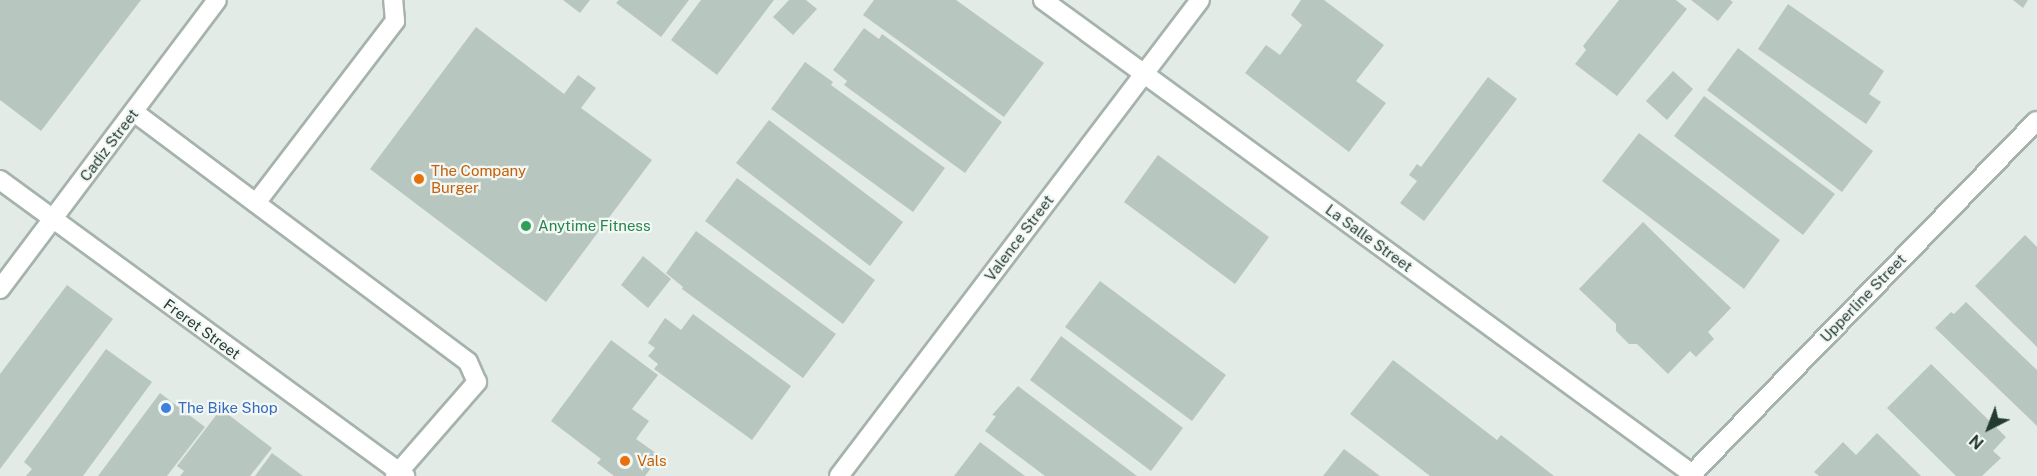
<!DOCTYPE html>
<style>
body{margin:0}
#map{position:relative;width:2037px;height:476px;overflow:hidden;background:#e3ebe7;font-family:"Public Sans",sans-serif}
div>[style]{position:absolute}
.building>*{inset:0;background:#b8c6c0}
.roads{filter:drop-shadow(2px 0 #a6b3ad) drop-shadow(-2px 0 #a6b3ad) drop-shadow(0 2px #a6b3ad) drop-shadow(0 -2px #a6b3ad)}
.minor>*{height:18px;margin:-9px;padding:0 9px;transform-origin:9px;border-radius:9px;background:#fff}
.dots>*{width:16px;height:16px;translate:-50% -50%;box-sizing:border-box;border:3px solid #f3f8f5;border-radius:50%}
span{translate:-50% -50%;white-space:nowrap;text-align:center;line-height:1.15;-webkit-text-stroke:4.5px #f3f8f5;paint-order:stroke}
.street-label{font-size:15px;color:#243b33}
.food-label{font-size:15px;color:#c56008}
.left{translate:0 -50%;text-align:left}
.leisure-label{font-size:15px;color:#27864d}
.shop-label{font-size:15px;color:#366cbe}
.north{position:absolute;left:1959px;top:398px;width:60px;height:60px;-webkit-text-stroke:4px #f3f8f5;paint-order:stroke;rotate:222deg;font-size:16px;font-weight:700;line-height:24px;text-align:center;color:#243b33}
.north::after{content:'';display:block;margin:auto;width:21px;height:27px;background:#243b33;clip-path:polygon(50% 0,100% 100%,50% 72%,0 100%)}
</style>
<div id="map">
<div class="building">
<div style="clip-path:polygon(0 0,141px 0,41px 131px,0 100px)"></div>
<div style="clip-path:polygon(563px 0,590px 0,580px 13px)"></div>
<div style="clip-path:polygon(619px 0,689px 0,661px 37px,616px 3px)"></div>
<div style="clip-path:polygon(701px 0,774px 0,717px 75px,671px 40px)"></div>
<div style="clip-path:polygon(789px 0,806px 0,817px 9px,793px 35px,773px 17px)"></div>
<div style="clip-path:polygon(874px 0,956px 0,1044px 63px,1004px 117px,863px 15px)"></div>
<div style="clip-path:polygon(1301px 0,1324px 0,1384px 45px,1356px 81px,1386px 103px,1349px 152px,1245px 73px,1266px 45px,1280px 55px,1302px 25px,1291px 15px)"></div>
<div style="clip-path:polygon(1619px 0,1676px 0,1687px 9px,1617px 96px,1575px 64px,1586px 50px,1583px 46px)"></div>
<div style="clip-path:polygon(1691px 0,1730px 0,1733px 2px,1718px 21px)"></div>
<div style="clip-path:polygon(2013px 0,2028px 0,2023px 8px)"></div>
<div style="clip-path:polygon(1788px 4px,1884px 71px,1869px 94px,1881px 102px,1866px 124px,1758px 49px)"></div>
<div style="clip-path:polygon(476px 27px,564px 94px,578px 75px,596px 88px,581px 108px,652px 160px,546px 302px,370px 169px)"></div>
<div style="clip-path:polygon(864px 28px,879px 39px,882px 34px,1002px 122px,965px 173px,844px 85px,847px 81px,833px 70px)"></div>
<div style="clip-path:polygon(1738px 48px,1873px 151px,1842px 192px,1707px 90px)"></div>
<div style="clip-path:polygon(805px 62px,833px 82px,831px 85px,945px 168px,913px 212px,771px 109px)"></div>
<div style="clip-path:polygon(1673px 71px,1693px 89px,1667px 120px,1646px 101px)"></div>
<div style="clip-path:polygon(1488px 77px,1517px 99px,1424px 221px,1400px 203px,1417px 181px,1409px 175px,1417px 164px,1421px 167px)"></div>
<div style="clip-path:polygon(1704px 96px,1835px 194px,1803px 235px,1674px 136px)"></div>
<div style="clip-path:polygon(769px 120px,903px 222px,870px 266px,736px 163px)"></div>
<div style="clip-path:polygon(1639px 133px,1780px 240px,1744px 289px,1602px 181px)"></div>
<div style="clip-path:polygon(1158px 155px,1269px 237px,1235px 284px,1124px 202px)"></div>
<div style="clip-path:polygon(737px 178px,875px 280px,843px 324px,705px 221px)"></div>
<div style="clip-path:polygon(1643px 222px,1731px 308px,1708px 332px,1714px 339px,1696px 357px,1690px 351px,1668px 374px,1637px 344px,1629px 344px,1616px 331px,1616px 324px,1579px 289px)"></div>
<div style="clip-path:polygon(696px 231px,836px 334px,803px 378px,682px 289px,683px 287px,666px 273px)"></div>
<div style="clip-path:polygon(2025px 235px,2037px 247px,2037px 347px,1975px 286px)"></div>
<div style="clip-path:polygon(643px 256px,671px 279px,648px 308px,621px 285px)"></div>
<div style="clip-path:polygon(1100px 281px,1226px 375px,1192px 421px,1065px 327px)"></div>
<div style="clip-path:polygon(67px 285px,113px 319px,0 469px,0 374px)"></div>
<div style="clip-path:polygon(1966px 302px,2037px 370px,2037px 426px,1935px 328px,1951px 312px,1954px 314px)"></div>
<div style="clip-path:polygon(693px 314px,791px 386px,752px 440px,654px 369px,658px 364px,648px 356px,655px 348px,648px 343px,665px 318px,681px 330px)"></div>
<div style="clip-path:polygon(1061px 336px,1183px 428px,1151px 471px,1030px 380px)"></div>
<div style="clip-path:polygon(611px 340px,658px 375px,632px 409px,649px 421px,636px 439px,660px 456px,645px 476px,614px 476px,597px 463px,601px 459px,551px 421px)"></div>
<div style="clip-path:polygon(106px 349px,152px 382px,83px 476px,26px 476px,32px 469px,24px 462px)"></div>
<div style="clip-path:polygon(1393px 360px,1497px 440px,1501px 435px,1554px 476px,1430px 476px,1350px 414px)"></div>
<div style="clip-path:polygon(1931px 364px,2006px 437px,1993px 451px,2001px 458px,1982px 476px,1956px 476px,1887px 408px)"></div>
<div style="clip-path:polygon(1018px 386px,1137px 476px,1045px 476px,985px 431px,996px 416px,992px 415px)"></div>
<div style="clip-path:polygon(160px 393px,205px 427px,167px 476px,98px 476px)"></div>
<div style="clip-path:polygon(221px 409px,272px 448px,250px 476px,180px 476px,184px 471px,177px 466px)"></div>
<div style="clip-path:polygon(1877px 433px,1921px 476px,1819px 476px,1814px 472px,1843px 442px,1856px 455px)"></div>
<div style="clip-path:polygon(980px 442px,1025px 476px,954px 476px)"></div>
<div style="clip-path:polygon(1344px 449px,1380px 476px,1323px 476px)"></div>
<div style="clip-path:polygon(272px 453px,303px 476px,255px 476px)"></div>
</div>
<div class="roads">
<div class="minor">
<div style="left:1043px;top:0;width:807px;rotate:36.13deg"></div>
<div style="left:134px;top:112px;width:417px;rotate:36.8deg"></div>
<div style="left:468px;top:362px;width:22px;rotate:66deg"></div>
<div style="left:477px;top:382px;width:125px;rotate:131.1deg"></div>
<div style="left:0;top:180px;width:502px;rotate:36.16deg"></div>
<div style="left:256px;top:203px;width:229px;rotate:-52.6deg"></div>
<div style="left:395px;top:21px;width:21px;rotate:-95deg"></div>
<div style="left:0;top:289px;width:361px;rotate:-53.1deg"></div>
<div style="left:839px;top:476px;width:597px;rotate:-52.82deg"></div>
<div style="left:1690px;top:476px;width:496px;rotate:-45.7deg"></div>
</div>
</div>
<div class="dots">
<div style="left:419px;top:179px;background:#e8710a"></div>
<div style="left:526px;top:226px;background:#2e9e5b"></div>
<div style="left:166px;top:408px;background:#3f7fe0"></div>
<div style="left:625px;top:461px;background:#e8710a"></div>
</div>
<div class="street-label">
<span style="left:109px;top:145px;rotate:-53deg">Cadiz Street</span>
<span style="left:1019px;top:238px;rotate:-53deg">Valence Street</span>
<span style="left:1369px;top:238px;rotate:36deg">La Salle Street</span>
<span style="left:1863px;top:298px;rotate:-46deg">Upperline Street</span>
<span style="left:202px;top:329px;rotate:36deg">Freret Street</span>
</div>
<div class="food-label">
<span class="left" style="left:431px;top:179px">The Company<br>Burger</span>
<span class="left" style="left:637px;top:461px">Vals</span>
</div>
<div class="leisure-label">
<span class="left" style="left:538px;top:226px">Anytime Fitness</span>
</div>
<div class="shop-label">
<span class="left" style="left:178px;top:408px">The Bike Shop</span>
</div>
<div class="north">N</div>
</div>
